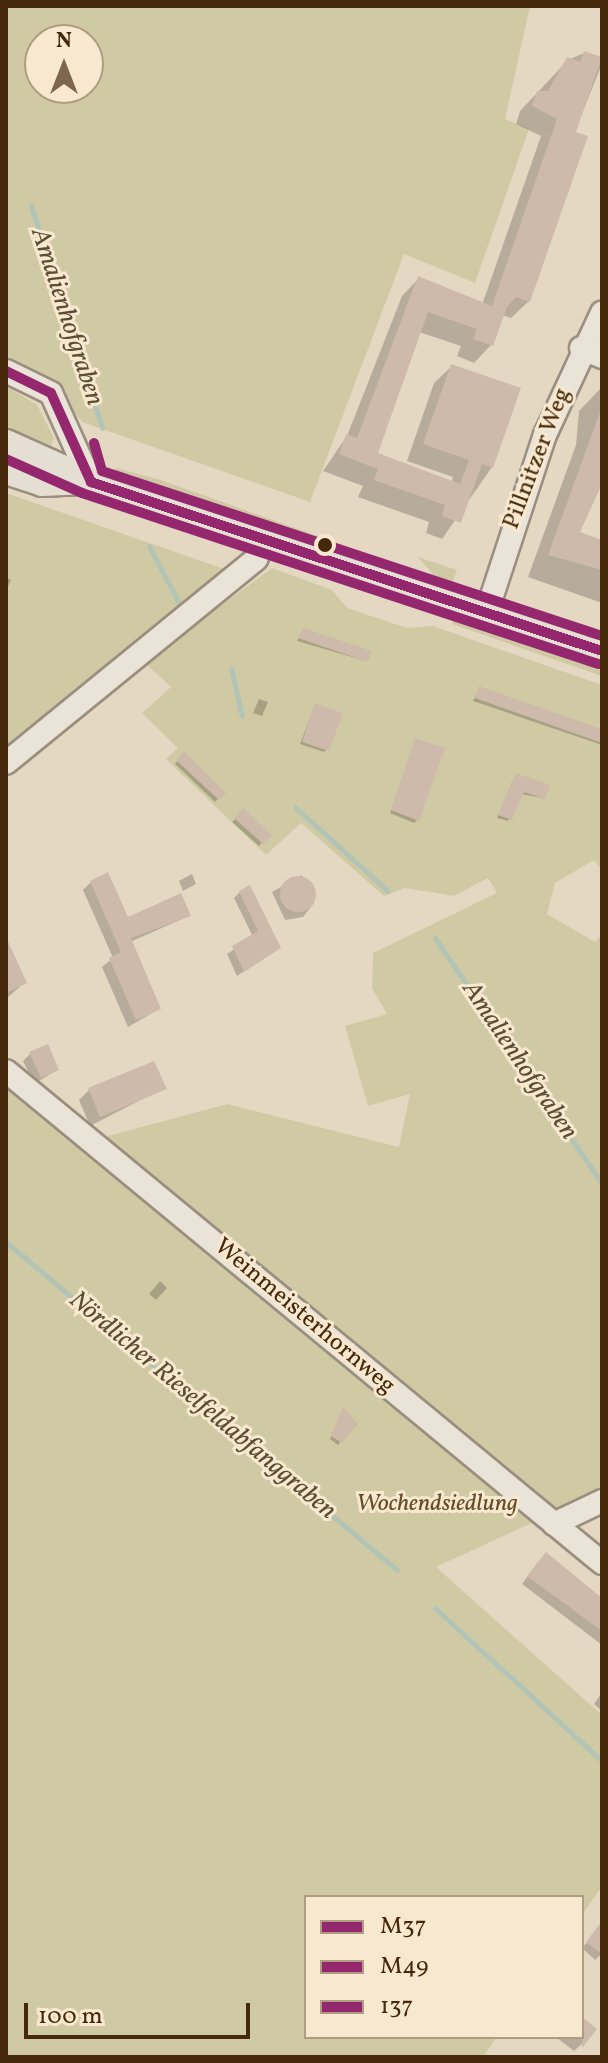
<!DOCTYPE html>
<meta charset="utf-8">
<style>
body{margin:0}
#map{position:relative;width:608px;height:2063px;overflow:hidden;background:#e5d8c3;font-family:Vollkorn,serif}
div>[style]{position:absolute}
.green>*{inset:0;background:#d0caa4}
.shadow>*{inset:0;background:#0003}
.stream>*{height:5px;margin:-2.5px;padding:0 2.5px;transform-origin:2.5px;border-radius:2.5px;background:#b1c4b6}
.building>*{inset:0;background:#cebaaa}
.round{border-radius:50%}
.roads{filter:drop-shadow(2px 0 #9a8f7f) drop-shadow(-2px 0 #9a8f7f) drop-shadow(0 2px #9a8f7f) drop-shadow(0 -2px #9a8f7f)}
.minor>*{height:22px;margin:-11px;padding:0 11px;transform-origin:11px;border-radius:11px;background:#e9e3d8}
.major>*{height:28px;margin:-14px;padding:0 14px;transform-origin:14px;border-radius:14px;background:#e5ded2}
.bus-1>*{height:10px;margin:-5px;padding:0 5px;transform-origin:5px;border-radius:5px;background:#95276e}
.bus-2>*{height:10px;margin:-5px;padding:0 5px;transform-origin:5px;border-radius:5px;background:#95276e}
.bus-3>*{height:10px;margin:-5px;padding:0 5px;transform-origin:5px;border-radius:5px;background:#95276e}
.dots>*{width:22px;height:22px;translate:-50% -50%;box-sizing:border-box;border:4px solid #f7e8cf;border-radius:50%}
span{translate:-50% -50%;white-space:nowrap;text-align:center;line-height:1.15;-webkit-text-stroke:6px #f7e8cf;paint-order:stroke}
.street-label{font-size:24px;color:#45290a}
.park-label{font-size:24px;color:#644e2a;font-style:italic}
.water-label{font-size:26px;color:#5a4e34;font-style:italic}
.frame{position:absolute;inset:0;border:8px solid #45290a;pointer-events:none}
.legend{position:absolute;left:304px;top:1895px;width:280px;height:144px;box-sizing:border-box;background:#f7e8cf;border:2px solid #b09c80;margin:0;padding:10px 14px;list-style:none;font-size:24px;color:#45290a}
.legend li{display:flex;align-items:center;gap:16px;height:40px}
.legend b{width:40px;border:2px solid #b09c80}
.north{position:absolute;left:24px;top:24px;width:80px;height:80px;box-sizing:border-box;background:#f7e8cf;border:2px solid #b09c80;border-radius:50%;rotate:0deg;font-size:22px;font-weight:700;line-height:32px;text-align:center;color:#45290a}
.north::after{content:'';display:block;margin:auto;width:28px;height:36px;background:#7d664b;clip-path:polygon(50% 0,100% 100%,50% 72%,0 100%)}
.scale{position:absolute;left:24px;top:2003px;width:226px;height:36px;box-sizing:border-box;border:4px solid #45290a;border-top:0;padding-left:10px;font-size:24px;line-height:28px;white-space:nowrap;color:#45290a;-webkit-text-stroke:6px #f7e8cf;paint-order:stroke}
</style>
<div id="map">
<div class="green">
<div style="clip-path:polygon(evenodd,6px 6px,530px 6px,505px 119px,529px 129px,475px 283px,404px 254px,310px 502px,82px 422px,50px 381px,6px 363px,6px 6px,40px 40px,88px 40px,88px 88px,40px 88px,40px 40px)"></div>
<div style="clip-path:polygon(6px 386px,37px 405px,54px 438px,49px 451px,6px 435px)"></div>
<div style="clip-path:polygon(116px 468px,161px 480px,357px 550px,114px 473px)"></div>
<div style="clip-path:polygon(6px 493px,227px 570px,6px 753px)"></div>
<div style="clip-path:polygon(418px 557px,457px 570px,452px 584px,435px 577px)"></div>
<div style="clip-path:polygon(272px 568px,332px 590px,347px 608px,407px 628px,433px 626px,602px 685px,602px 870px,594px 860px,555px 883px,547px 914px,595px 942px,602px 934px,602px 1488px,550px 1511px,104px 1137px,227px 1104px,399px 1147px,410px 1094px,368px 1106px,345px 1026px,387px 1014px,372px 988px,373px 953px,497px 893px,488px 878px,454px 896px,405px 888px,384px 896px,301px 823px,266px 855px,166px 759px,178px 748px,142px 713px,171px 687px,144px 662px)"></div>
<div style="clip-path:polygon(455px 616px,602px 666px,602px 676px,452px 624px)"></div>
<div style="clip-path:polygon(6px 1083px,534px 1522px,436px 1567px,602px 1715px,602px 1886px,582px 1915px,582px 1897px,306px 1897px,306px 2037px,497px 2037px,483px 2057px,6px 2057px)"></div>
</div>
<div class="shadow">
<div style="clip-path:polygon(584px 53px,602px 64px,574px 133px,529px 301px,511px 318px,502px 315px,491px 345px,474px 363px,457px 356px,461px 346px,419px 332px,375px 454px,451px 483px,453px 477px,407px 461px,434px 383px,452px 366px,492px 467px,442px 539px,426px 533px,429px 522px,358px 497px,363px 486px,323px 471px,347px 436px,402px 296px,419px 278px,482px 305px,541px 136px,516px 124px,520px 111px,568px 60px)"></div>
<div style="clip-path:polygon(600px 389px,602px 480px,577px 534px,602px 543px,602px 603px,528px 577px,576px 445px,579px 411px)"></div>
<div style="clip-path:polygon(6px 577px,11px 580px,6px 591px)"></div>
<div style="clip-path:polygon(303px 630px,366px 661px,297px 641px)"></div>
<div style="clip-path:polygon(479px 689px,602px 731px,602px 745px,473px 701px)"></div>
<div style="clip-path:polygon(259px 699px,268px 702px,262px 716px,253px 713px)"></div>
<div style="clip-path:polygon(315px 705px,327px 749px,324px 752px,300px 744px)"></div>
<div style="clip-path:polygon(416px 740px,417px 820px,414px 823px,390px 813px)"></div>
<div style="clip-path:polygon(184px 754px,224px 793px,215px 802px,175px 764px)"></div>
<div style="clip-path:polygon(514px 778px,543px 798px,521px 794px,508px 821px,497px 818px)"></div>
<div style="clip-path:polygon(243px 811px,269px 835px,259px 846px,232px 822px)"></div>
<div style="clip-path:polygon(192px 874px,196px 884px,183px 891px,179px 881px)"></div>
<div style="clip-path:polygon(302px 875px,314px 903px,303px 917px,285px 920px,272px 892px)"></div>
<div style="clip-path:polygon(91px 882px,127px 920px,189px 916px,130px 942px,159px 1009px,128px 1027px,102px 967px,113px 958px,83px 890px)"></div>
<div style="clip-path:polygon(240px 892px,279px 948px,237px 976px,227px 954px,253px 937px,234px 898px)"></div>
<div style="clip-path:polygon(6px 944px,24px 983px,6px 999px)"></div>
<div style="clip-path:polygon(30px 1054px,57px 1070px,34px 1084px,23px 1061px)"></div>
<div style="clip-path:polygon(164px 1088px,90px 1126px,79px 1100px,89px 1090px)"></div>
<div style="clip-path:polygon(160px 1281px,167px 1288px,156px 1300px,149px 1294px)"></div>
<div style="clip-path:polygon(343px 1410px,356px 1424px,338px 1445px,330px 1439px)"></div>
<div style="clip-path:polygon(539px 1561px,602px 1601px,602px 1645px,522px 1584px)"></div>
<div style="clip-path:polygon(602px 1692px,602px 1711px,594px 1704px)"></div>
<div style="clip-path:polygon(602px 1926px,602px 1954px,595px 1960px,582px 1948px)"></div>
<div style="clip-path:polygon(582px 2020px,585px 2041px,574px 2051px,556px 2037px,582px 2037px)"></div>
</div>
<div class="stream">
<div style="left:31px;top:205px;width:234px;rotate:72.3deg"></div>
<div style="left:149px;top:546px;width:64px;rotate:62.2deg"></div>
<div style="left:231px;top:669px;width:48px;rotate:76.8deg"></div>
<div style="left:295px;top:807px;width:125px;rotate:42.1deg"></div>
<div style="left:435px;top:938px;width:297px;rotate:55.8deg"></div>
<div style="left:6px;top:1242px;width:510px;rotate:39.99deg"></div>
<div style="left:435px;top:1608px;width:226px;rotate:42.5deg"></div>
</div>
<div class="building">
<div style="clip-path:polygon(584px 51px,602px 57px,576px 132px,588px 136px,530px 302px,516px 297px,507px 307px,493px 346px,473px 339px,477px 329px,428px 312px,378px 453px,460px 484px,469px 460px,423px 444px,451px 364px,521px 388px,493px 468px,482px 464px,461px 523px,442px 516px,445px 505px,374px 480px,378px 469px,339px 454px,346px 434px,357px 438px,418px 276px,492px 306px,557px 119px,532px 106px,537px 91px,548px 91px,567px 57px,580px 62px)"></div>
<div style="clip-path:polygon(600px 412px,602px 484px,580px 532px,602px 540px,602px 570px,548px 555px)"></div>
<div style="clip-path:polygon(303px 628px,372px 651px,368px 662px,298px 638px)"></div>
<div style="clip-path:polygon(479px 686px,602px 729px,602px 743px,475px 698px)"></div>
<div style="clip-path:polygon(315px 703px,343px 713px,329px 751px,302px 742px)"></div>
<div style="clip-path:polygon(415px 738px,445px 748px,419px 821px,391px 810px)"></div>
<div style="clip-path:polygon(184px 751px,226px 793px,219px 800px,176px 760px)"></div>
<div style="clip-path:polygon(516px 773px,550px 785px,545px 799px,524px 792px,512px 820px,498px 815px)"></div>
<div style="clip-path:polygon(243px 808px,272px 835px,263px 844px,234px 818px)"></div>
<div style="clip-path:polygon(108px 872px,128px 917px,181px 893px,191px 916px,131px 938px,161px 1009px,136px 1020px,109px 958px,121px 952px,90px 881px)"></div>
<div class="round" style="left:280px;top:876px;width:36px;height:36px"></div>
<div style="clip-path:polygon(250px 885px,281px 948px,244px 972px,232px 946px,258px 931px,239px 891px)"></div>
<div style="clip-path:polygon(6px 937px,27px 983px,6px 993px)"></div>
<div style="clip-path:polygon(48px 1044px,59px 1070px,41px 1078px,29px 1052px)"></div>
<div style="clip-path:polygon(154px 1061px,167px 1089px,100px 1117px,88px 1088px)"></div>
<div style="clip-path:polygon(343px 1407px,358px 1424px,342px 1443px,331px 1436px)"></div>
<div style="clip-path:polygon(546px 1552px,602px 1598px,602px 1631px,527px 1576px)"></div>
<div style="clip-path:polygon(602px 1921px,602px 1954px,586px 1942px)"></div>
<div style="clip-path:polygon(582px 2017px,597px 2029px,582px 2048px)"></div>
</div>
<div class="roads">
<div class="minor">
<div style="left:581px;top:348px;width:23px;rotate:23deg"></div>
<div style="left:6px;top:371px;width:50px;rotate:26.1deg"></div>
<div style="left:51px;top:393px;width:98px;rotate:65.8deg"></div>
<div style="left:487px;top:611px;width:185px;rotate:-71.8deg"></div>
<div style="left:545px;top:435px;width:135px;rotate:-65deg"></div>
<div style="left:6px;top:763px;width:323px;rotate:-39.2deg"></div>
<div style="left:256px;top:559px;width:21px;rotate:-65deg"></div>
<div style="left:6px;top:1071px;width:773px;rotate:39.54deg"></div>
<div style="left:554px;top:1524px;width:53px;rotate:-25.6deg"></div>
</div>
<div class="major">
<div style="left:6px;top:444px;width:88px;rotate:24.2deg"></div>
<div style="left:86px;top:480px;width:544px;rotate:18.33deg"></div>
<div style="left:6px;top:470px;width:38px;rotate:18deg"></div>
<div style="left:42px;top:482px;width:44px;rotate:-2.6deg"></div>
</div>
</div>
<div class="bus-1">
<div style="left:6px;top:371px;width:50px;rotate:26.1deg"></div>
<div style="left:51px;top:393px;width:98px;rotate:65.8deg"></div>
<div style="left:91px;top:482px;width:538px;rotate:18.3deg"></div>
</div>
<div class="bus-2">
<div style="left:6px;top:459px;width:83px;rotate:24.1deg"></div>
<div style="left:82px;top:493px;width:544px;rotate:18.33deg"></div>
</div>
<div class="bus-3">
<div style="left:94px;top:443px;width:29px;rotate:74deg"></div>
<div style="left:102px;top:471px;width:527px;rotate:18.26deg"></div>
</div>
<div class="dots">
<div style="left:325px;top:545px;background:#45290a"></div>
</div>
<div class="street-label">
<span style="left:538px;top:459px;rotate:-69deg">Pillnitzer Weg</span>
<span style="left:304px;top:1317px;rotate:40deg">Weinmeisterhornweg</span>
</div>
<div class="park-label">
<span style="left:437px;top:1505px">Wochendsiedlung</span>
</div>
<div class="water-label">
<span style="left:66px;top:317px;rotate:72deg">Amalienhofgraben</span>
<span style="left:519px;top:1061px;rotate:56deg">Amalienhofgraben</span>
<span style="left:202px;top:1406px;rotate:40deg">Nördlicher Rieselfeldabfanggraben</span>
</div>
<div class="frame"></div>
<ul class="legend">
<li><b style="height:10px;background:#95276e"></b>M37</li>
<li><b style="height:10px;background:#95276e"></b>M49</li>
<li><b style="height:10px;background:#95276e"></b>137</li>
</ul>
<div class="north">N</div>
<div class="scale">100 m</div>
</div>
